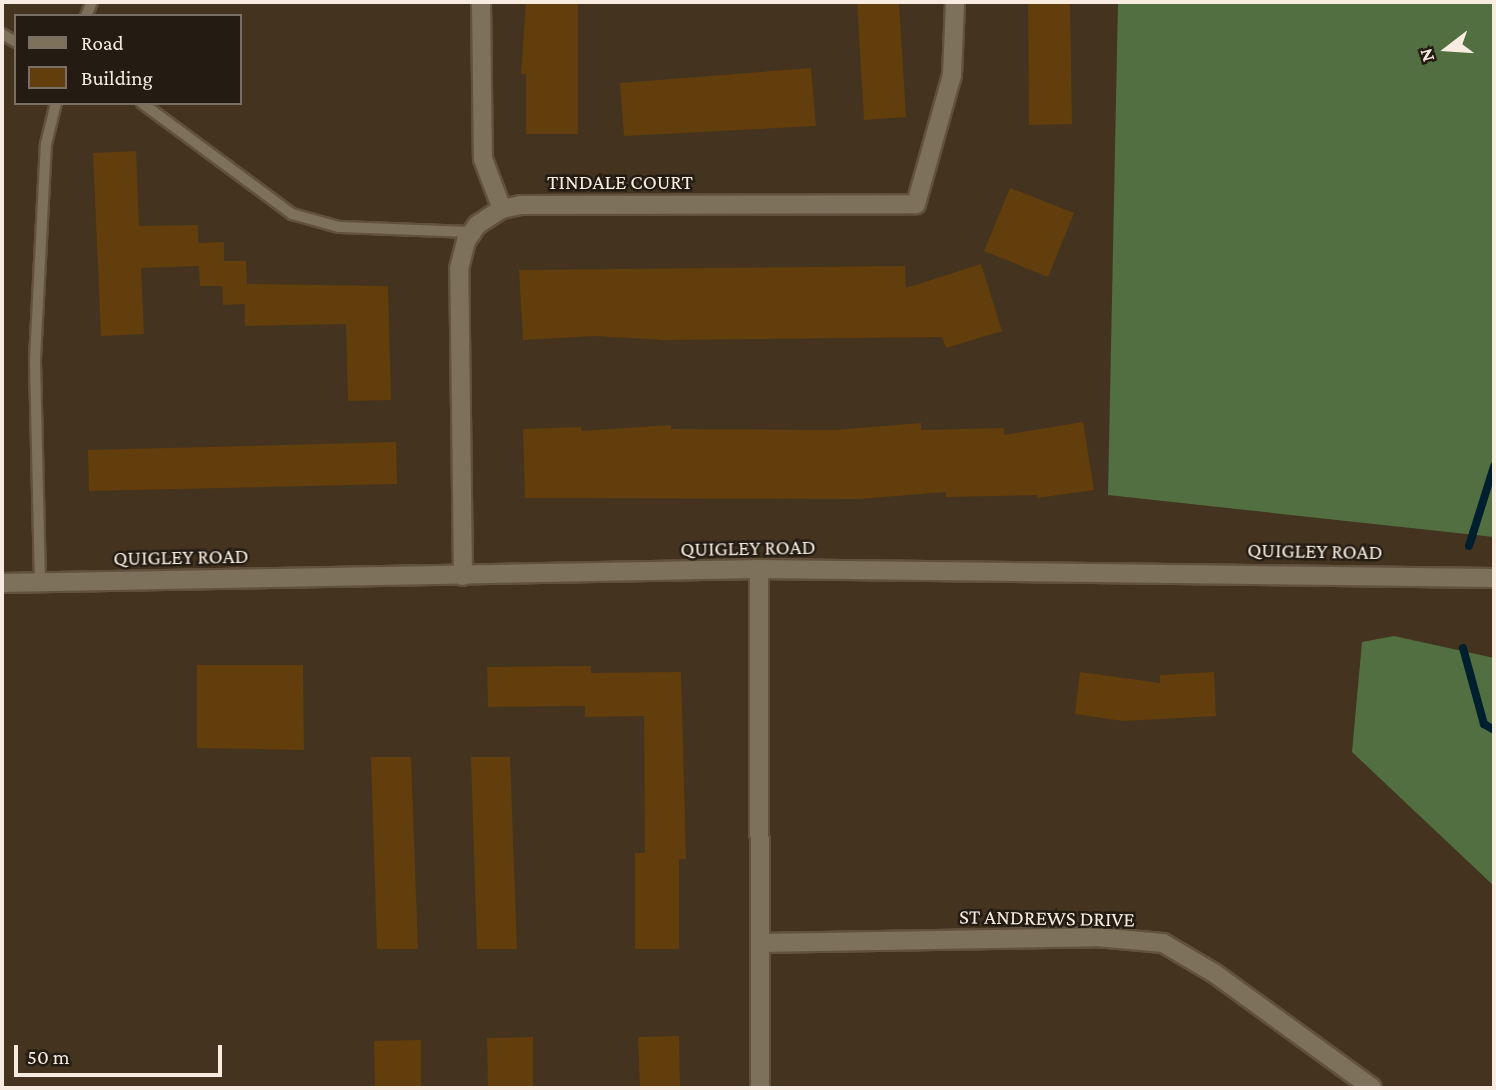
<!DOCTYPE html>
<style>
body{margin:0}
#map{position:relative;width:1496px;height:1090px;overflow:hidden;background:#44331f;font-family:"Crimson Pro",serif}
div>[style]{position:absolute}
.forest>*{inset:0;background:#516f41}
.stream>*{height:8px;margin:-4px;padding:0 4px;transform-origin:4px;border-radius:4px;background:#001f2e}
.building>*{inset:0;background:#613e0c}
.roads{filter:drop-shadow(2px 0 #61513e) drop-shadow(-2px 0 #61513e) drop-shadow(0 2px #61513e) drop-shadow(0 -2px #61513e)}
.service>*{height:10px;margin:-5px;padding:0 5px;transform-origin:5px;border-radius:5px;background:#7d715b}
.minor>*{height:18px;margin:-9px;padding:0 9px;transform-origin:9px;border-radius:9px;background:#7d715b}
.tertiary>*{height:18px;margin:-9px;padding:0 9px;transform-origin:9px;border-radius:9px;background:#7d715b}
span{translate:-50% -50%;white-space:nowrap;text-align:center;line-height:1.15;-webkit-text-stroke:5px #241c13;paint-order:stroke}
.street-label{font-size:21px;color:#f8ece0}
.frame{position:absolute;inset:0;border:4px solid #f8ece0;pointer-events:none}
.legend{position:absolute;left:14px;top:14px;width:228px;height:91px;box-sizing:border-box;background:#241c13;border:2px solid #796f65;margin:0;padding:9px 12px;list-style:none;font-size:21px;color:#f8ece0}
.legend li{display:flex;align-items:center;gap:14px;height:35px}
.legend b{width:35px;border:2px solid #796f65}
.north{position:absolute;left:1412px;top:14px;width:70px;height:70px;-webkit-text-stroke:5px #241c13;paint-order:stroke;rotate:253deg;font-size:19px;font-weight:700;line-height:28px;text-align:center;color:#f8ece0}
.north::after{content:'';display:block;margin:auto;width:24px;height:32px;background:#f8ece0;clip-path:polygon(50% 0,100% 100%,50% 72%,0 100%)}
.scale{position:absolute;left:14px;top:1045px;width:208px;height:32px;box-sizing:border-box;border:4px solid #f8ece0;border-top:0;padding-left:9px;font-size:21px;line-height:24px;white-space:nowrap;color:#f8ece0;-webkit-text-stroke:5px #241c13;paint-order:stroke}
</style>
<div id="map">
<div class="forest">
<div style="clip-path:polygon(1118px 2px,1494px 2px,1494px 537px,1108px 495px)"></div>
<div style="clip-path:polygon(1394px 636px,1494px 658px,1494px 886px,1352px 752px,1362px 642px)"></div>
</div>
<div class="stream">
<div style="left:1469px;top:546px;width:84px;rotate:-72.6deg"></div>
<div style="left:1463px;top:648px;width:79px;rotate:74.6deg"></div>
<div style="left:1484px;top:724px;width:12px;rotate:31deg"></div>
</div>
<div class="building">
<div style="clip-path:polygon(526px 2px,578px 2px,578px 134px,526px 134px,526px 74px,521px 74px)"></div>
<div style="clip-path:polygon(857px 2px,899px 2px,906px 117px,864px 120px)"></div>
<div style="clip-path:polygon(1028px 2px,1070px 2px,1072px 124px,1029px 125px)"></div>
<div style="clip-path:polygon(811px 68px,816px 126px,624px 136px,620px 83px)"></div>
<div style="clip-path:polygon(136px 151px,139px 226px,198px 225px,198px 243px,224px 242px,224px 261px,246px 261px,247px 284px,388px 286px,391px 400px,348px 401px,346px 324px,245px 326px,245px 304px,223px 305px,222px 286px,200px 286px,199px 266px,141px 268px,144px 334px,101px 336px,93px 153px)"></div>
<div style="clip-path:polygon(1010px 188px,1074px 213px,1048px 277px,984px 251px)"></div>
<div style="clip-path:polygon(981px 264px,1002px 331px,946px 348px,942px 337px,664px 340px,595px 336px,523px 340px,519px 270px,905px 266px,906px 288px)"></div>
<div style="clip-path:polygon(1083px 422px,1094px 490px,1037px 498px,1037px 495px,946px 497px,946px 492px,859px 499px,525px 498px,523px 429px,581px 427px,581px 431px,671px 425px,671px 429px,834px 430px,921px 423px,921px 430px,1004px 428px,1004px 435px)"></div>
<div style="clip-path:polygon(396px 442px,397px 484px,89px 491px,88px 450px)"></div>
<div style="clip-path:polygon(197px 665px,303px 665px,304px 750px,197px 748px)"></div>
<div style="clip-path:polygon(591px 666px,591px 673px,681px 672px,686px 859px,679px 859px,679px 949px,635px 949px,635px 853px,645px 853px,644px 716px,585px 717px,585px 706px,488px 707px,487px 667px)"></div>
<div style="clip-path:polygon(1080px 672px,1160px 683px,1160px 675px,1214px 672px,1216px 716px,1123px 721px,1075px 714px)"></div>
<div style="clip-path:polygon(371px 757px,411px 757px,418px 949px,377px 949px)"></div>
<div style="clip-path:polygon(471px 757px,510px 757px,517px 949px,477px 949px)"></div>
<div style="clip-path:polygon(679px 1036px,680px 1088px,640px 1088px,638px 1037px)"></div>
<div style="clip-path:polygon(533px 1037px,533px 1088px,488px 1088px,487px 1038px)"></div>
<div style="clip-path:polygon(421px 1040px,421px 1088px,375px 1088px,374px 1041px)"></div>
</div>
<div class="roads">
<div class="service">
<div style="left:86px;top:16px;width:15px;rotate:-67deg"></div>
<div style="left:2px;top:34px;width:16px;rotate:30deg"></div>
<div style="left:142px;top:103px;width:187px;rotate:36.5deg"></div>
<div style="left:292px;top:214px;width:49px;rotate:15.5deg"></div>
<div style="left:339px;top:227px;width:132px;rotate:2.2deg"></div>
<div style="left:40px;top:582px;width:223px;rotate:-91.3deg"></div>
<div style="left:35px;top:359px;width:215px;rotate:-87.1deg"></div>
<div style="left:46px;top:144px;width:42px;rotate:-76.3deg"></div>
</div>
<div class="minor">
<div style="left:481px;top:2px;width:157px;rotate:89.3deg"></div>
<div style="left:483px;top:159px;width:53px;rotate:69.2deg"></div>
<div style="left:759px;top:569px;width:519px;rotate:89.89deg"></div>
<div style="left:463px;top:576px;width:307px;rotate:-90.7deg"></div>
<div style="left:459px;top:269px;width:29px;rotate:-76deg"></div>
<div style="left:466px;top:241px;width:19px;rotate:-55deg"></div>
<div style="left:477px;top:225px;width:30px;rotate:-33deg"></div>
<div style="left:502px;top:209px;width:19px;rotate:-12deg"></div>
<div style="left:521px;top:205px;width:395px;rotate:-0.1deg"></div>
<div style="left:916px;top:204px;width:134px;rotate:-74.4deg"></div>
<div style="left:952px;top:75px;width:73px;rotate:-87.6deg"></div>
<div style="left:761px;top:943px;width:335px;rotate:-1deg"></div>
<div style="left:1096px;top:937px;width:67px;rotate:5.1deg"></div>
<div style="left:1163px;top:943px;width:59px;rotate:30.5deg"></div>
<div style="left:1214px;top:973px;width:195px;rotate:36deg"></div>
</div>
<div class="tertiary">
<div style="left:2px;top:583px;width:757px;rotate:-1.06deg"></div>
<div style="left:759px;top:569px;width:735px;rotate:0.7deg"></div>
</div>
</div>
<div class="street-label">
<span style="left:620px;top:182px">TINDALE COURT</span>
<span style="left:748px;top:548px;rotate:-1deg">QUIGLEY ROAD</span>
<span style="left:1315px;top:551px;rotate:1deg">QUIGLEY ROAD</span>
<span style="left:181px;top:557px;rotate:-1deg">QUIGLEY ROAD</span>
<span style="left:1047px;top:918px;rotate:1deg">ST ANDREWS DRIVE</span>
</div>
<div class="frame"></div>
<ul class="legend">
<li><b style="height:9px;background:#7d715b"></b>Road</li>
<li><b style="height:19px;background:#613e0c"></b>Building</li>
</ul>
<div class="north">N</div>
<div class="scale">50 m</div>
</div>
